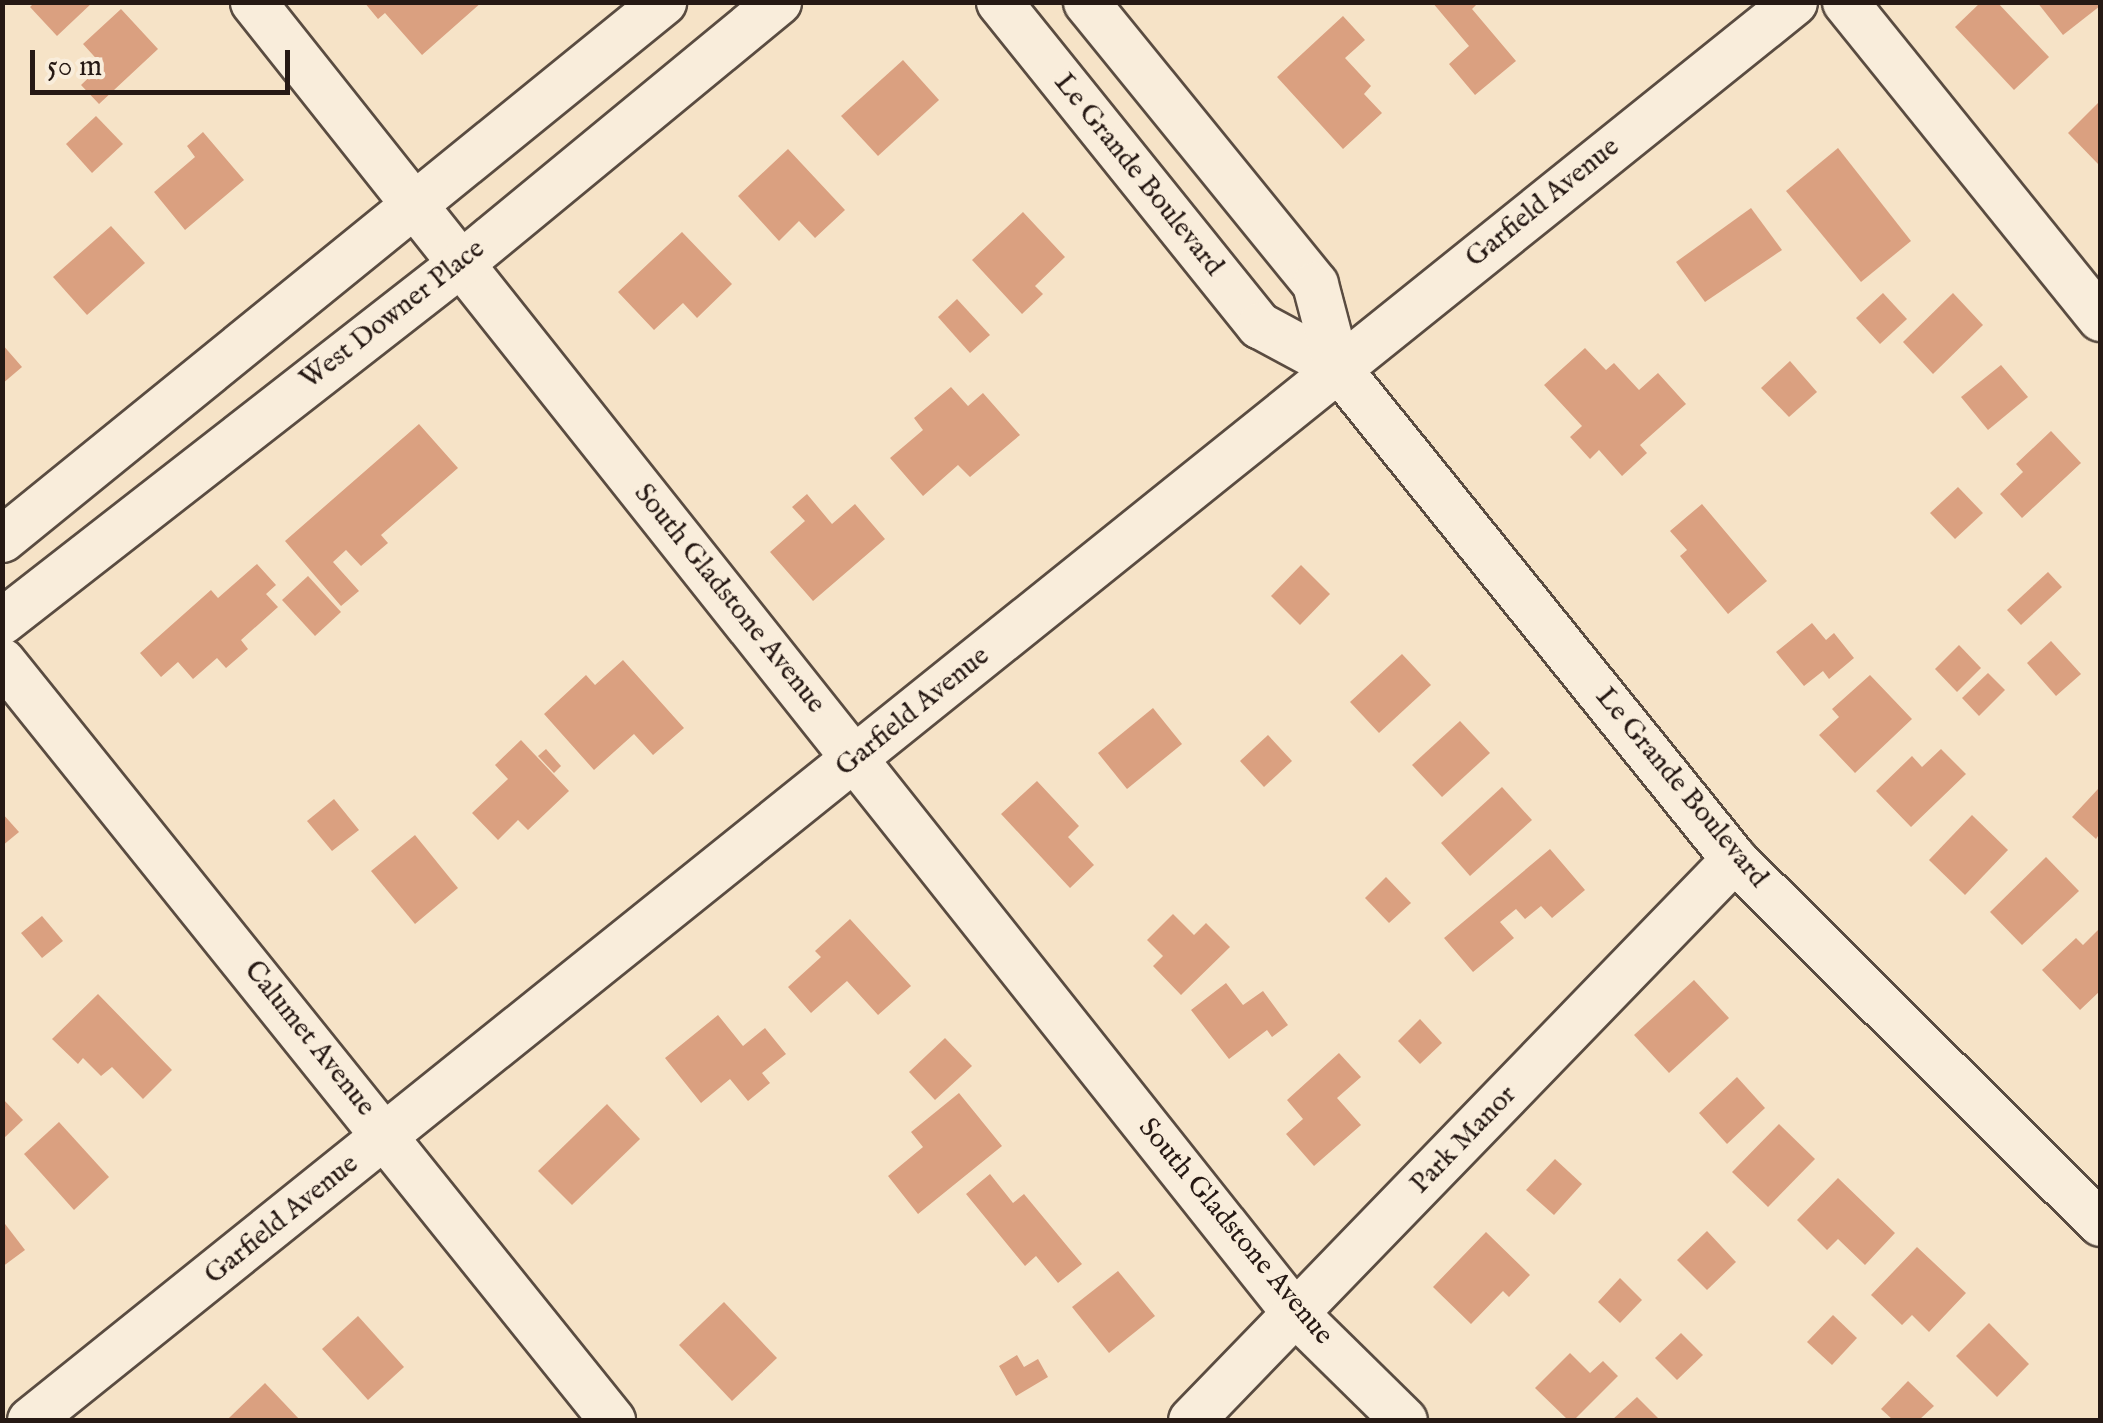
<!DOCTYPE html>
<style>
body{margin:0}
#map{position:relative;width:2103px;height:1423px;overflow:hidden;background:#f6e3c7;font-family:"IM FELL English",serif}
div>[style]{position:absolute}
.building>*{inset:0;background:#daa080}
.roads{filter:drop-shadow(2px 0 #5a4c41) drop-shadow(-2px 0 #5a4c41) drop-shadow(0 2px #5a4c41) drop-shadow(0 -2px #5a4c41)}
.minor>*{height:45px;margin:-22.5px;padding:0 22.5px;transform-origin:22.5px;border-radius:22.5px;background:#f9eddb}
span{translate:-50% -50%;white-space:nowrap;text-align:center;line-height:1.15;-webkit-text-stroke:8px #f9eddb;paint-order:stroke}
.street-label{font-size:28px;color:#261914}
.frame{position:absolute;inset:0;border:5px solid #261914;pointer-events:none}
.scale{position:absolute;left:30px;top:50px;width:260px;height:45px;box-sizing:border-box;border:5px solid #261914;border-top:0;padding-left:12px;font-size:30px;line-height:35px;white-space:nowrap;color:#261914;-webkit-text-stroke:8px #f9eddb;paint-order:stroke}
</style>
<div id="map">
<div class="building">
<div style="clip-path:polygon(35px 2px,93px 2px,57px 36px,30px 7px)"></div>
<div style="clip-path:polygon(364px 2px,482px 2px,422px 55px,385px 13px,378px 19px)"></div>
<div style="clip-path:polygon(1432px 2px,1479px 2px,1472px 9px,1516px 61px,1475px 95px,1449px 64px,1469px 46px)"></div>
<div style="clip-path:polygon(1981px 2px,1997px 2px,2049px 57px,2014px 90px,1955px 27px)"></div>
<div style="clip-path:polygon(2037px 2px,2100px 2px,2100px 6px,2063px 35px)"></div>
<div style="clip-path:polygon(121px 9px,158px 49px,99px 104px,81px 85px,102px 65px,83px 44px)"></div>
<div style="clip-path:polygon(1343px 16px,1365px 40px,1345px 58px,1371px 86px,1364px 94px,1382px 113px,1343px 149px,1277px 77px)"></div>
<div style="clip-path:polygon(903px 60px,939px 100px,878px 156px,841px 116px)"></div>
<div style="clip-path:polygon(2100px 101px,2100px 166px,2068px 133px)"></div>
<div style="clip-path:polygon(96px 116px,123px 144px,92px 173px,66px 144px)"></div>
<div style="clip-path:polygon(203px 132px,244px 180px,185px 230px,154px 192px,195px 157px,187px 146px)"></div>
<div style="clip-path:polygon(1838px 148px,1911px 241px,1861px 282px,1786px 191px)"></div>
<div style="clip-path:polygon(788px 149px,845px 210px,815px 238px,799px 221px,779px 241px,738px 196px)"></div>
<div style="clip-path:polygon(1751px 208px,1782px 250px,1705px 302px,1676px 262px)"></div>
<div style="clip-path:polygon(1023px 212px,1065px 257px,1035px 286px,1043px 294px,1022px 314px,972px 260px)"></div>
<div style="clip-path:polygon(111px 226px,145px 263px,87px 315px,53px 277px)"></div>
<div style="clip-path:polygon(682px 232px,732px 284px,697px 318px,683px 303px,654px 330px,618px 292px)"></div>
<div style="clip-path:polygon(1883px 293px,1907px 319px,1880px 344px,1856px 318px)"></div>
<div style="clip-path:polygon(1953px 293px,1983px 325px,1933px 374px,1903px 342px)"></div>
<div style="clip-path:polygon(957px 299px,990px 335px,970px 353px,938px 317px)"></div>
<div style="clip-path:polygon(2px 344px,22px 367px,2px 384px)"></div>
<div style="clip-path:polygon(1585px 348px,1606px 370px,1614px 363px,1639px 390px,1658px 373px,1686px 404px,1640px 445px,1647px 453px,1622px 476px,1599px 450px,1590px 459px,1570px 437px,1582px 426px,1544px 385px)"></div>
<div style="clip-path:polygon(1790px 361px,1817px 392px,1789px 417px,1761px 388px)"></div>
<div style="clip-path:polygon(2001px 365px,2028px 397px,1988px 430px,1961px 397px)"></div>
<div style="clip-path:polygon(951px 387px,968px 406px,983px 393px,1020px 435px,970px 477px,958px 465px,923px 496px,890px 458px,923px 430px,914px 418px)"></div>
<div style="clip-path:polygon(419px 424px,458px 468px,381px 535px,388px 543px,361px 566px,346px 550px,333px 562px,359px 591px,341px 606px,285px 541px)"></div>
<div style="clip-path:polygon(2051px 431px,2081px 463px,2022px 518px,2000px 494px,2023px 472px,2016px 464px)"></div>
<div style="clip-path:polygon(1958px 487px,1983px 513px,1955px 539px,1930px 513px)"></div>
<div style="clip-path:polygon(807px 494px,832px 524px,855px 504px,885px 539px,813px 601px,770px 552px,805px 521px,792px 507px)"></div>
<div style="clip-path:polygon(1702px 504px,1767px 581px,1728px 614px,1680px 556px,1687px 550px,1670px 531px)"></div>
<div style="clip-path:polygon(257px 564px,276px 585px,266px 594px,278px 607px,241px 640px,248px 649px,226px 668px,217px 658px,193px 679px,178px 662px,161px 677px,140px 653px,211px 590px,218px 598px)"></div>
<div style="clip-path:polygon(1301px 565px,1330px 594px,1300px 625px,1271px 596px)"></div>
<div style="clip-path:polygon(2048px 572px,2062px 587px,2021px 625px,2007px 610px)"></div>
<div style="clip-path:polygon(308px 576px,341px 612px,315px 636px,282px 600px)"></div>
<div style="clip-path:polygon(1812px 623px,1826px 640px,1834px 633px,1854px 658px,1829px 679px,1823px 671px,1804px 686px,1776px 652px)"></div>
<div style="clip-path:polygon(2051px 641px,2081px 674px,2056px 696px,2027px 663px)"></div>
<div style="clip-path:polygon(1959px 645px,1981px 668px,1957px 692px,1935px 669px)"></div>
<div style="clip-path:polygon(1402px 654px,1431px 685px,1379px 733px,1350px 702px)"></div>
<div style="clip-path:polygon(623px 660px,684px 728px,653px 755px,634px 734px,594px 770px,544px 714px,586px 675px,595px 685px)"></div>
<div style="clip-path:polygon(1988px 673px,2005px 690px,1979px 716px,1962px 698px)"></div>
<div style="clip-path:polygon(1870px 675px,1912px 719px,1855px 773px,1819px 735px,1839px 717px,1832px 709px)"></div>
<div style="clip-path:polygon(1153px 708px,1182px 744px,1127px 789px,1098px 753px)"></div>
<div style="clip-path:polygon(1460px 721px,1490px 753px,1442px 797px,1412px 765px)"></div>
<div style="clip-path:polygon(1268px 735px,1292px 761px,1264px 787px,1240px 761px)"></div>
<div style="clip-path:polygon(521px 740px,569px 791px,528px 830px,518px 820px,498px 840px,472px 813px,508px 779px,495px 765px)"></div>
<div style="clip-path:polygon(546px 749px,561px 766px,554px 773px,538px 756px)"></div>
<div style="clip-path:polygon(1941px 749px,1966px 774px,1911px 827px,1876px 791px,1912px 756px,1922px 767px)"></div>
<div style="clip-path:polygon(1037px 781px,1079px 826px,1068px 837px,1094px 865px,1070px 888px,1001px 814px)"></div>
<div style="clip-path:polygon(1502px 787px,1532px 820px,1470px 876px,1441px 843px)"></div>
<div style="clip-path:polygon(2098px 789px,2100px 833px,2096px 839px,2072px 817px)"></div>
<div style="clip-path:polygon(334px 799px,359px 830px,332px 851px,307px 821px)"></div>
<div style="clip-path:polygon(2px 813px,19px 832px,2px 846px)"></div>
<div style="clip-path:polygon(1972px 815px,2008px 850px,1965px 895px,1929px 860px)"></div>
<div style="clip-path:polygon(415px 835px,458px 888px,415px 924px,371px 871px)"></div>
<div style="clip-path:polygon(1550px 849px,1585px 890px,1552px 918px,1541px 906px,1525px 919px,1516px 909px,1500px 922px,1514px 938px,1473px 972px,1444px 938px)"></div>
<div style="clip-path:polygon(2046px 857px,2079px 891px,2022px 945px,1990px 912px)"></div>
<div style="clip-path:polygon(1386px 877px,1411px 903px,1389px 923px,1365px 898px)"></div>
<div style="clip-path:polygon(1173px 914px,1194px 935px,1206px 923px,1230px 947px,1181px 995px,1153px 966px,1163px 956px,1147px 940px)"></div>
<div style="clip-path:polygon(42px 916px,63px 941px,42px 958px,21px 933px)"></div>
<div style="clip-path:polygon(850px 919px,911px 986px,878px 1015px,847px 981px,811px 1013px,788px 987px,821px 957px,815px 951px)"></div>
<div style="clip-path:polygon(2100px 928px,2100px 991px,2080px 1010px,2042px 970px,2076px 938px,2083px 945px)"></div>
<div style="clip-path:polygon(1694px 980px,1729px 1018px,1669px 1073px,1634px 1035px)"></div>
<div style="clip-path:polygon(1226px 983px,1243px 1005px,1263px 991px,1288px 1025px,1272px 1037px,1267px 1030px,1229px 1059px,1191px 1010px)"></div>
<div style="clip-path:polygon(98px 994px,172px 1070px,143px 1099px,112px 1067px,101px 1076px,83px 1058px,78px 1064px,52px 1039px)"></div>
<div style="clip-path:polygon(718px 1015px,743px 1046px,765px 1028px,786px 1054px,762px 1073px,770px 1083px,748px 1101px,730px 1079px,701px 1103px,665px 1058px)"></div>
<div style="clip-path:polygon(1420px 1019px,1442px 1043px,1420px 1064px,1398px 1041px)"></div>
<div style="clip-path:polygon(945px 1038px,972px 1066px,935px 1100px,909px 1072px)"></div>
<div style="clip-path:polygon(1339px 1053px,1361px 1077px,1337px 1098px,1361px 1125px,1314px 1166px,1286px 1134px,1303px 1119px,1287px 1100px)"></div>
<div style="clip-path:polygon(1737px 1077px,1765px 1108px,1727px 1144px,1699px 1113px)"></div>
<div style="clip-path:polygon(959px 1093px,1002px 1146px,918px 1214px,888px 1176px,923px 1147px,911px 1132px)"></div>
<div style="clip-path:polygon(2px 1098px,23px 1120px,2px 1140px)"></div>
<div style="clip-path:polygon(607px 1104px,640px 1139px,572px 1205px,538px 1171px)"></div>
<div style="clip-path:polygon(59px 1122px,109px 1177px,74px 1210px,24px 1154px)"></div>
<div style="clip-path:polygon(1779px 1124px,1815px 1159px,1768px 1207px,1732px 1172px)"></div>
<div style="clip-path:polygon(1555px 1159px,1582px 1184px,1554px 1215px,1526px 1190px)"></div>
<div style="clip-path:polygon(990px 1174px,1013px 1203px,1024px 1194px,1082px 1264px,1058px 1283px,1036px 1256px,1025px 1266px,966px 1194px)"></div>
<div style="clip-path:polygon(1838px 1178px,1895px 1233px,1865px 1265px,1838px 1239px,1827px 1250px,1797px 1220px)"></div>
<div style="clip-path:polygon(2px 1220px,25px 1250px,2px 1267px)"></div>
<div style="clip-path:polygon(1707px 1231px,1736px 1262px,1707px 1290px,1677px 1260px)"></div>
<div style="clip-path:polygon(1486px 1232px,1530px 1275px,1509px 1297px,1503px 1291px,1471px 1324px,1433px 1287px)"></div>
<div style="clip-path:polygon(1917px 1247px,1966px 1293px,1929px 1332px,1912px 1315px,1902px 1325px,1871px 1295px)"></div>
<div style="clip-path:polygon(1118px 1271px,1155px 1316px,1109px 1353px,1072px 1307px)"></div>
<div style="clip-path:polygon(1620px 1278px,1642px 1300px,1620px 1323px,1598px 1302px)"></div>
<div style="clip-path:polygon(724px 1302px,777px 1358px,732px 1401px,679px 1345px)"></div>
<div style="clip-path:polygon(1833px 1315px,1857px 1338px,1832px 1365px,1807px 1342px)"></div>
<div style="clip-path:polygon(358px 1316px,404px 1367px,368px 1400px,322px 1349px)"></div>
<div style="clip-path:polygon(1989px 1323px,2029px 1364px,1997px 1397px,1956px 1356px)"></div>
<div style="clip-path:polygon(1681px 1333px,1703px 1355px,1677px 1380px,1655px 1358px)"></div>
<div style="clip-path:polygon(1570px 1353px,1590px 1373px,1603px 1361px,1618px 1376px,1574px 1420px,1568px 1420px,1535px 1388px)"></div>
<div style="clip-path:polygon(1017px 1355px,1024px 1367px,1038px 1359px,1048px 1377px,1016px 1396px,999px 1366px)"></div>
<div style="clip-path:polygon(1908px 1381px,1934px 1406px,1919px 1420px,1893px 1420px,1881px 1409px)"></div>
<div style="clip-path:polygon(265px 1383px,300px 1420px,229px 1418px)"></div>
<div style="clip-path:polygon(1637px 1397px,1660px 1420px,1612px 1420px)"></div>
</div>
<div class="roads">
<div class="minor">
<div style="left:253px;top:2px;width:1673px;rotate:51.53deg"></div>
<div style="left:1294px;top:1312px;width:154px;rotate:44.5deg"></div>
<div style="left:999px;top:2px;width:415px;rotate:51.2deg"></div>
<div style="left:1259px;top:325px;width:89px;rotate:28.3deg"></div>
<div style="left:1337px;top:367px;width:632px;rotate:51.1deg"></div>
<div style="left:1734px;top:859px;width:516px;rotate:44.84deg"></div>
<div style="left:1086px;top:2px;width:363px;rotate:50.9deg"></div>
<div style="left:1315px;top:284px;width:86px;rotate:75.2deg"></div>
<div style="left:1845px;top:2px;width:406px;rotate:51.1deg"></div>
<div style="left:2px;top:539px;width:852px;rotate:-39.09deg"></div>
<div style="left:2px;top:621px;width:582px;rotate:-37.95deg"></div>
<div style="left:461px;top:263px;width:411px;rotate:-39.5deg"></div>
<div style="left:2px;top:661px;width:974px;rotate:51.21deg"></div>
<div style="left:30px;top:1420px;width:2263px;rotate:-38.79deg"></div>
<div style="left:1191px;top:1420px;width:781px;rotate:-45.93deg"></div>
</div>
</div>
<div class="street-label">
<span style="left:1138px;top:175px;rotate:51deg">Le Grande Boulevard</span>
<span style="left:1543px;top:203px;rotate:-39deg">Garfield Avenue</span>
<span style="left:393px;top:315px;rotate:-38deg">West Downer Place</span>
<span style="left:729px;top:599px;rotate:51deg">South Gladstone Avenue</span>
<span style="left:913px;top:712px;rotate:-39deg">Garfield Avenue</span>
<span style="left:1681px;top:788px;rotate:50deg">Le Grande Boulevard</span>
<span style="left:309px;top:1039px;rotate:51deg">Calumet Avenue</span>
<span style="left:1464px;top:1140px;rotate:-46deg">Park Manor</span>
<span style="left:282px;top:1220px;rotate:-39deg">Garfield Avenue</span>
<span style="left:1235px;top:1232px;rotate:50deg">South Gladstone Avenue</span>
</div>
<div class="frame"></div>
<div class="scale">50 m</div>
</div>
